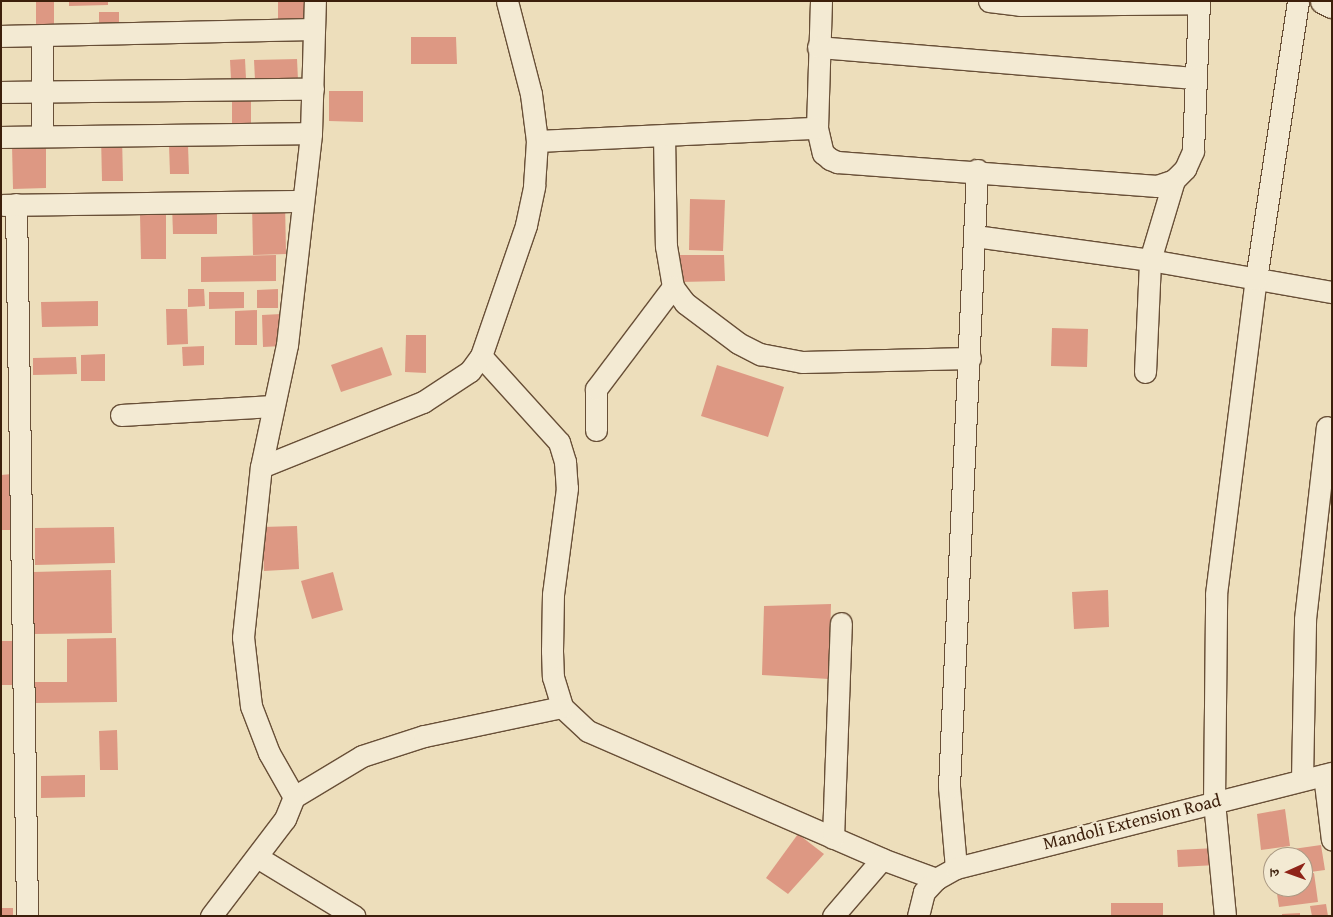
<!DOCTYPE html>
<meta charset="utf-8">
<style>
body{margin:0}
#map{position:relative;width:1333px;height:917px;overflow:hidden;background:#eddebb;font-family:"Gentium Book Plus","Noto Serif Devanagari",serif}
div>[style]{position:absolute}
.building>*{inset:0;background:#dd9883}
.roads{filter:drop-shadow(1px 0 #684f37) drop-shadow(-1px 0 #684f37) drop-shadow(0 1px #684f37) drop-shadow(0 -1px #684f37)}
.minor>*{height:21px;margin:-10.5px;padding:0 10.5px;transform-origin:10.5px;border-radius:10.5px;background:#f3ead3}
.tertiary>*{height:26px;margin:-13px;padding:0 13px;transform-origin:13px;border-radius:13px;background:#f3ead3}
span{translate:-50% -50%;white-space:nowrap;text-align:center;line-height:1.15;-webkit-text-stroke:4px #f3ead3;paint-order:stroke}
.street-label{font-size:18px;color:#3c1f0b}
.frame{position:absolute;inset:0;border:2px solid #3c1f0b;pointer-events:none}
.north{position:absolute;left:1263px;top:847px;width:50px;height:50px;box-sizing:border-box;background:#f3ead3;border:1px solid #aa9983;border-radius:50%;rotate:268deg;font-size:14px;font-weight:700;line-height:20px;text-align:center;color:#3c1f0b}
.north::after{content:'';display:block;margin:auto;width:18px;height:22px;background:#8f2418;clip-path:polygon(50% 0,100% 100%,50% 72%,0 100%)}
</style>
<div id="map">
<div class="building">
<div style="clip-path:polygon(36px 1px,54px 1px,54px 29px,36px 29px)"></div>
<div style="clip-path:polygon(69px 1px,108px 1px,108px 5px,69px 6px)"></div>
<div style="clip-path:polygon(278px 1px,310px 1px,310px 19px,278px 20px)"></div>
<div style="clip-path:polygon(99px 12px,119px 12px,119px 29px,99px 29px)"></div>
<div style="clip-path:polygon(411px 37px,456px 37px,457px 64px,411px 64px)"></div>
<div style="clip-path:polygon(245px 59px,246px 79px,231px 79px,230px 60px)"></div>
<div style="clip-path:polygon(297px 59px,298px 80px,255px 80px,254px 60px)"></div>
<div style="clip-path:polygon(329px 91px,363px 91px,363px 122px,329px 121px)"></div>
<div style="clip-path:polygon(232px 92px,251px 92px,251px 128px,232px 129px)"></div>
<div style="clip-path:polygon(101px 136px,122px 136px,123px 181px,102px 181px)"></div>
<div style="clip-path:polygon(46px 144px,46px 188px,13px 189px,12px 145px)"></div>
<div style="clip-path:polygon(169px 145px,188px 145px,189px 174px,170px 174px)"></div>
<div style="clip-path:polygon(690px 199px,725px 200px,723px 251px,689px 250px)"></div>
<div style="clip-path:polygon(285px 202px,286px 254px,253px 255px,252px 203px)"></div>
<div style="clip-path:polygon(172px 205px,217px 205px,217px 234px,173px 234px)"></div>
<div style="clip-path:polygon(166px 213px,166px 259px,141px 259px,140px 214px)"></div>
<div style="clip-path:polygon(276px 255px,276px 281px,201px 282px,201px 257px)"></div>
<div style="clip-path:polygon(680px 255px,724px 255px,725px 281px,680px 282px)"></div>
<div style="clip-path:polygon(188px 289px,204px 289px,205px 306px,188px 307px)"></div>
<div style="clip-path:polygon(278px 289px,278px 308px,257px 308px,257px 290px)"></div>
<div style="clip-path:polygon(209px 292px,244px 292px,244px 308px,209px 309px)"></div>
<div style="clip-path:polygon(98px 301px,98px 326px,42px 327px,41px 302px)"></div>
<div style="clip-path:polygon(166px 309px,187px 309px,188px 344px,167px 345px)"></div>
<div style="clip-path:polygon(257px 310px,257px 345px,235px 345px,235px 311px)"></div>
<div style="clip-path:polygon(281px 314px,282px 346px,263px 347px,262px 315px)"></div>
<div style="clip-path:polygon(1052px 328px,1088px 329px,1087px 367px,1051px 366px)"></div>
<div style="clip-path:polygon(406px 335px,426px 335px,426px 373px,405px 372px)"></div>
<div style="clip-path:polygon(204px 346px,204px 365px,183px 366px,182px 347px)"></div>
<div style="clip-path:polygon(382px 347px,392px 375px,341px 392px,331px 365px)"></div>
<div style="clip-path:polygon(105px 354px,105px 381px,81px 381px,81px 355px)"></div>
<div style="clip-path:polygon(76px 357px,77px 374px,33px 375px,33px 358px)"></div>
<div style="clip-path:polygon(717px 365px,784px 387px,768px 437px,701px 416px)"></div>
<div style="clip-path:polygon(12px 474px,13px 530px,1px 530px,1px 475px)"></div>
<div style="clip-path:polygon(297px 526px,299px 569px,264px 571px,262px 527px)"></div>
<div style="clip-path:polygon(114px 527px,115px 563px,35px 565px,35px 528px)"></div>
<div style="clip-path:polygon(111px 570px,112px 633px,34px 634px,33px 572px)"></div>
<div style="clip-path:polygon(333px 572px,343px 610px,312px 619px,301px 581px)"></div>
<div style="clip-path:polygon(1108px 590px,1109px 627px,1074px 629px,1072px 592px)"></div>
<div style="clip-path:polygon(831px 604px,829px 679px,762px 675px,764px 606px)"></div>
<div style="clip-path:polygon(116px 638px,117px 702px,35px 703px,35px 682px,67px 682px,67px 639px)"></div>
<div style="clip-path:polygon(1px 641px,16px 641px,17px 685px,1px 685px)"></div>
<div style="clip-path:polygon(117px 730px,118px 770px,100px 770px,99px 731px)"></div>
<div style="clip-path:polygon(85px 775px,85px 797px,41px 798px,41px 776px)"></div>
<div style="clip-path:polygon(1285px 809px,1290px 846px,1261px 850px,1257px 814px)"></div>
<div style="clip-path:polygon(798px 834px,824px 854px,788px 894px,766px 878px)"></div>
<div style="clip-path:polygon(1321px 845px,1325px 870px,1303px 873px,1303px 857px,1287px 857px,1286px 850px)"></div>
<div style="clip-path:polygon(1216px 848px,1217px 865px,1178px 867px,1177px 850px)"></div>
<div style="clip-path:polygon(1314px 873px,1318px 902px,1279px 907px,1276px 887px,1303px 887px,1303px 875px)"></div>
<div style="clip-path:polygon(1111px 903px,1163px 903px,1163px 916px,1111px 916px)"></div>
<div style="clip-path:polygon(1326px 904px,1328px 916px,1312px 916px,1310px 906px)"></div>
<div style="clip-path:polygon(1px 908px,13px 908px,13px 916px,1px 916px)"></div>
<div style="clip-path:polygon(1300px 913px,1300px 916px,1282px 916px,1282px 914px)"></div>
</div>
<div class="roads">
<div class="minor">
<div style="left:821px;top:1px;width:127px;rotate:91.8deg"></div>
<div style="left:817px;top:128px;width:26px;rotate:77deg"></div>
<div style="left:823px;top:153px;width:9px;rotate:41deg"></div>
<div style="left:830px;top:159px;width:8px;rotate:23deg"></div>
<div style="left:837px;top:162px;width:321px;rotate:4.3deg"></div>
<div style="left:1157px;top:186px;width:18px;rotate:-19deg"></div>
<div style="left:1174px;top:180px;width:16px;rotate:-45deg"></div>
<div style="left:1185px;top:169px;width:20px;rotate:-66deg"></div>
<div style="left:1193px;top:151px;width:150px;rotate:-87.7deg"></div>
<div style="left:989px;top:1px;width:31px;rotate:7deg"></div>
<div style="left:1020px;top:5px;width:178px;rotate:-0.6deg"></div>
<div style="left:1px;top:36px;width:313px;rotate:-1.3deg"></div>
<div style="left:818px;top:47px;width:379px;rotate:4.7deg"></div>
<div style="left:1px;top:92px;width:312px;rotate:-0.6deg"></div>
<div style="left:664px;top:135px;width:111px;rotate:89deg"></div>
<div style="left:666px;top:246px;width:42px;rotate:80.3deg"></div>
<div style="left:673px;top:287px;width:20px;rotate:53deg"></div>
<div style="left:685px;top:303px;width:66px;rotate:37deg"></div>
<div style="left:738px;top:343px;width:25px;rotate:27deg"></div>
<div style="left:760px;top:354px;width:43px;rotate:10.8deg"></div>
<div style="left:802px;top:362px;width:168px;rotate:-1.4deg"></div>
<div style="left:42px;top:136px;width:101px;rotate:-90deg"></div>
<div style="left:1px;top:137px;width:310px;rotate:-0.7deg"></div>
<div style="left:537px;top:141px;width:280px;rotate:-2.7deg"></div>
<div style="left:16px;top:204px;width:712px;rotate:89.11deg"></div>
<div style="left:3px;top:205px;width:300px;rotate:-0.8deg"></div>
<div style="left:975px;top:236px;width:177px;rotate:7.8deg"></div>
<div style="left:1150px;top:260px;width:185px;rotate:10deg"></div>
<div style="left:481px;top:356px;width:116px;rotate:47.8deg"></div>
<div style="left:559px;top:442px;width:21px;rotate:73deg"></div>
<div style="left:565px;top:462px;width:26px;rotate:86deg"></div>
<div style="left:567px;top:488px;width:107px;rotate:97.5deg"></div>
<div style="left:553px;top:594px;width:57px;rotate:91deg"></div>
<div style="left:552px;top:651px;width:26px;rotate:88deg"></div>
<div style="left:553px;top:677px;width:31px;rotate:73deg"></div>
<div style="left:562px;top:707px;width:35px;rotate:43deg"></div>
<div style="left:588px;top:731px;width:321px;rotate:23.5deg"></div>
<div style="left:882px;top:859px;width:58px;rotate:20.3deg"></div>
<div style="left:1145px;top:372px;width:112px;rotate:-87.4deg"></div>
<div style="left:1150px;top:260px;width:84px;rotate:-73.3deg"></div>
<div style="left:121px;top:415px;width:152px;rotate:-3.4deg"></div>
<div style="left:596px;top:430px;width:41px;rotate:-90deg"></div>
<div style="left:596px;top:389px;width:128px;rotate:-53deg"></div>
<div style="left:261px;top:467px;width:175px;rotate:-21.9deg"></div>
<div style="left:423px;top:402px;width:56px;rotate:-33.4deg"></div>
<div style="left:470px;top:371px;width:19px;rotate:-54deg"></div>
<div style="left:481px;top:356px;width:139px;rotate:-71deg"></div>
<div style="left:526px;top:225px;width:40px;rotate:-78deg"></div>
<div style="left:534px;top:186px;width:45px;rotate:-86.2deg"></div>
<div style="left:537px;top:141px;width:47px;rotate:-97.3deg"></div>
<div style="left:531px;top:94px;width:96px;rotate:-104.5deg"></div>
<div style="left:1324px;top:775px;width:65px;rotate:83deg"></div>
<div style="left:1302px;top:780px;width:161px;rotate:-88.9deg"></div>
<div style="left:1305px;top:619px;width:193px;rotate:-83.5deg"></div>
<div style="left:294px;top:797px;width:79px;rotate:-31.1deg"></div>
<div style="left:362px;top:756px;width:65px;rotate:-17.9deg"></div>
<div style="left:424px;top:736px;width:141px;rotate:-11.9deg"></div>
<div style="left:833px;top:838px;width:215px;rotate:-87.9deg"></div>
<div style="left:257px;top:857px;width:114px;rotate:31.3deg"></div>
<div style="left:956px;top:868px;width:81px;rotate:-94.9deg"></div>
<div style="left:949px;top:787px;width:618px;rotate:-87.4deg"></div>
<div style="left:211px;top:916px;width:122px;rotate:-52.7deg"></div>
<div style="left:285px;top:819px;width:24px;rotate:-68deg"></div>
<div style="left:294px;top:797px;width:51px;rotate:-119.6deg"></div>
<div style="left:269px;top:753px;width:50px;rotate:-111deg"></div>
<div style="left:251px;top:706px;width:69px;rotate:-96.6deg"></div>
<div style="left:243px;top:637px;width:171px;rotate:-84deg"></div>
<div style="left:261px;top:467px;width:125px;rotate:-78deg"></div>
<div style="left:287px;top:345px;width:213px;rotate:-83.5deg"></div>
<div style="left:311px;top:133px;width:132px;rotate:-88.3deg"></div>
<div style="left:833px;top:916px;width:75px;rotate:-49.3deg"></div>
<div style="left:918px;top:916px;width:25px;rotate:-76deg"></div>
<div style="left:924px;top:892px;width:18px;rotate:-47deg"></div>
<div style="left:936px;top:879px;width:23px;rotate:-29deg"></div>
<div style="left:956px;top:868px;width:388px;rotate:-14.2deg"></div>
<div style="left:1225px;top:916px;width:115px;rotate:-95.5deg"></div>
<div style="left:1214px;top:802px;width:208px;rotate:-89.4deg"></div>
<div style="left:1216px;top:594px;width:318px;rotate:-82.8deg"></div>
<div style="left:1256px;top:279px;width:281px;rotate:-81.4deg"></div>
</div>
<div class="tertiary">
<div style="left:1324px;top:1px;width:9px;rotate:27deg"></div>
</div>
</div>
<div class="street-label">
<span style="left:1132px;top:822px;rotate:-14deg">Mandoli Extension Road</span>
</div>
<div class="frame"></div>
<div class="north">उ</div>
</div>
